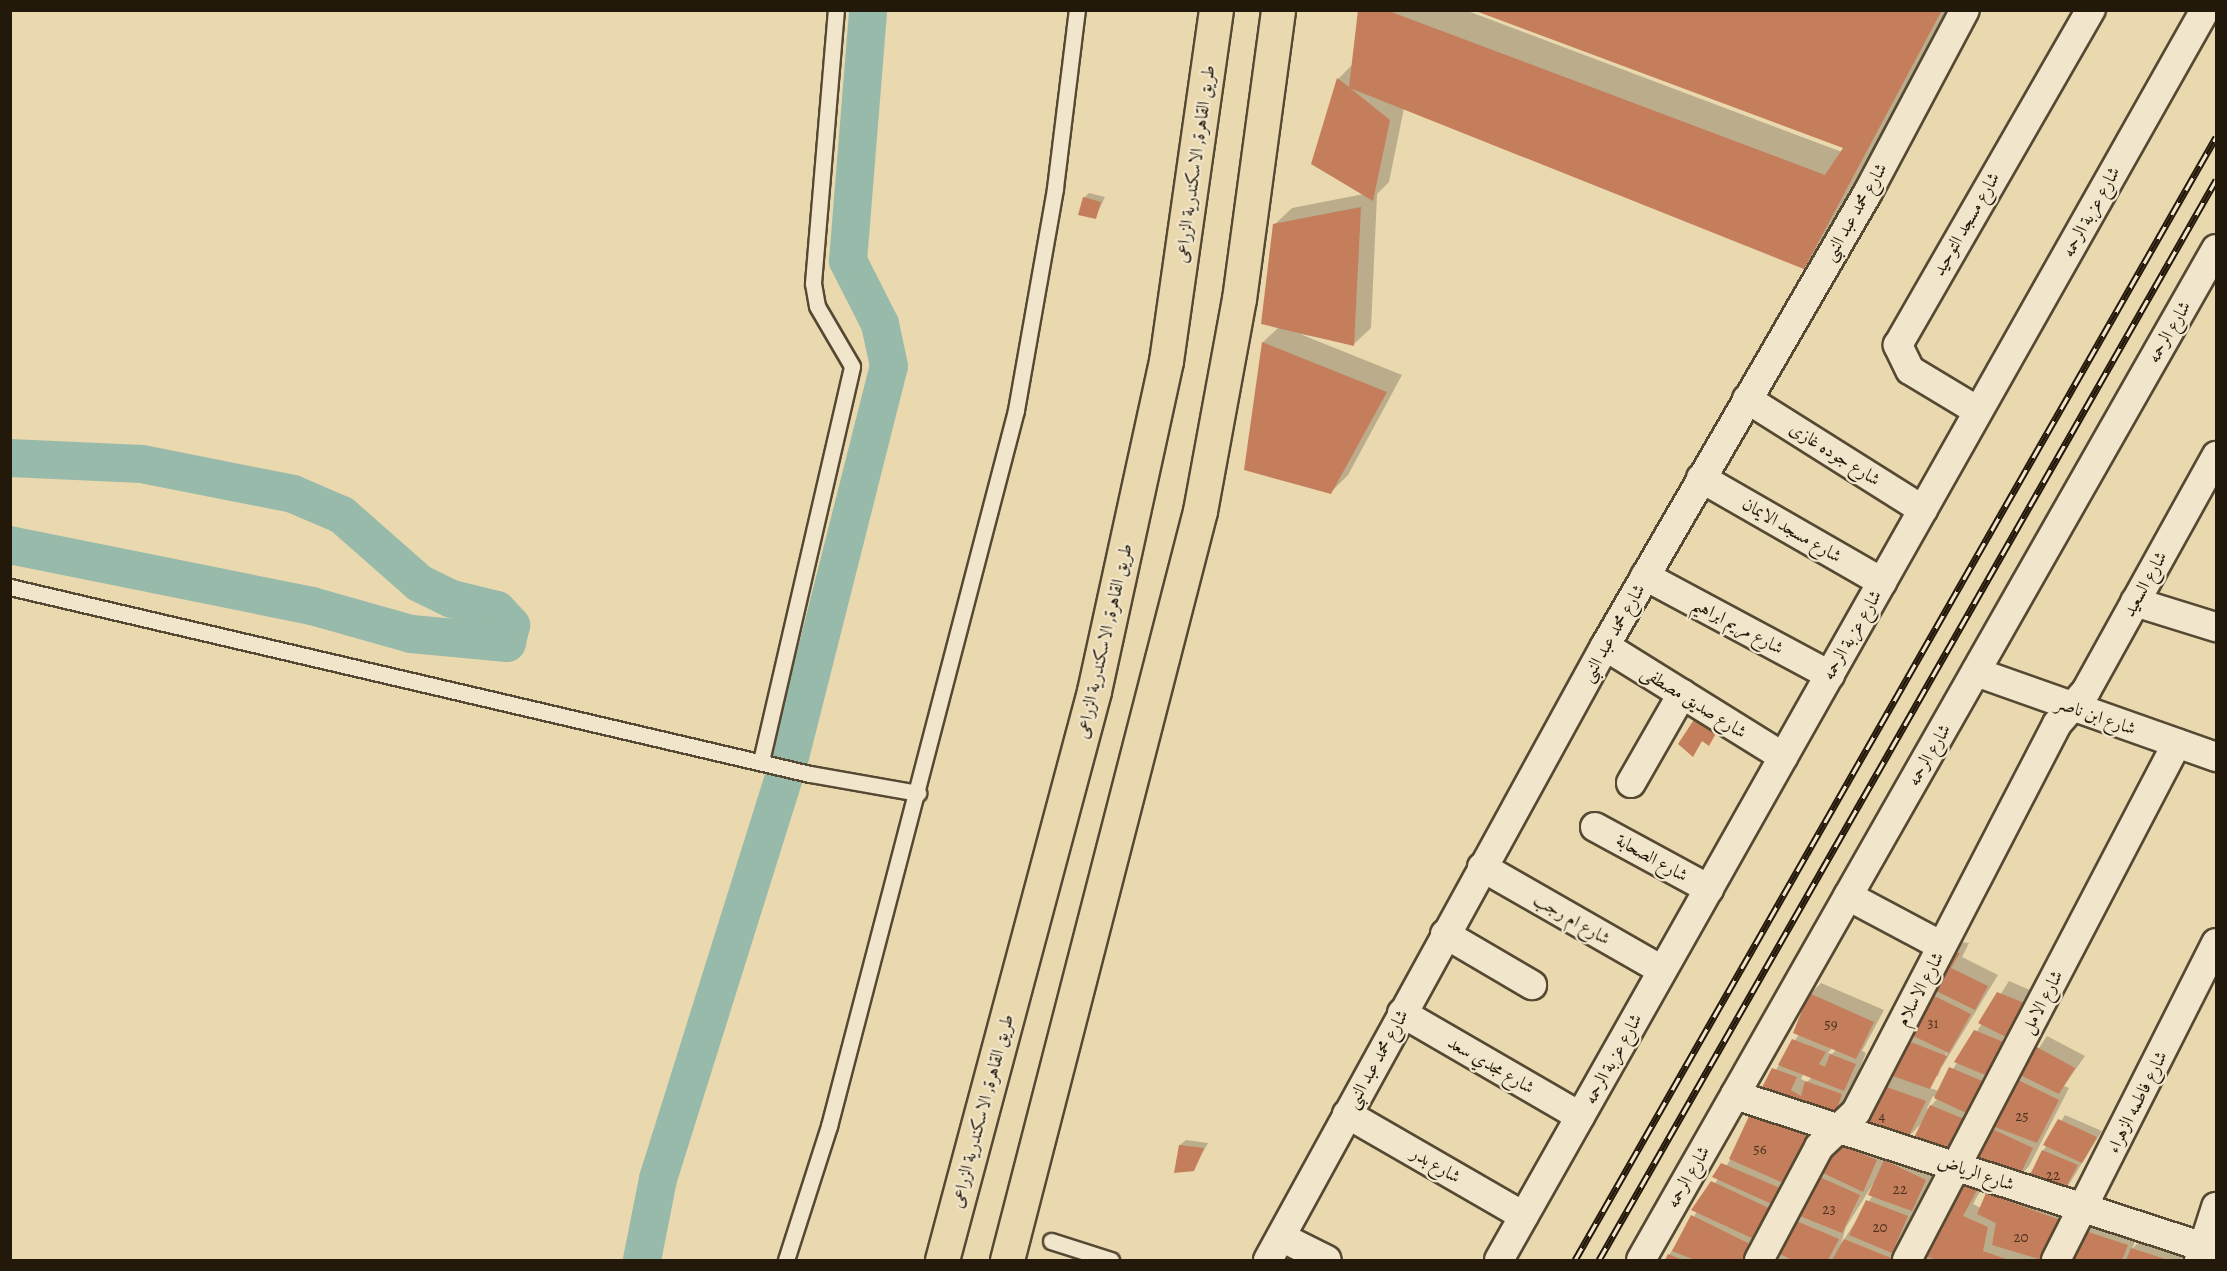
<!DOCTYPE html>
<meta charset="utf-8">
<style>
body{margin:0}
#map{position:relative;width:2227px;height:1271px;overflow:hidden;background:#ead8af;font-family:Alegreya,Amiri,serif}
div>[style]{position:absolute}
.shadow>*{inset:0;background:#0003}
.canal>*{height:38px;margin:-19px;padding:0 19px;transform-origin:19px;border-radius:19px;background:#98baaa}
.building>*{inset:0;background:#c57e5b}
.roads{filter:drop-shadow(2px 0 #554933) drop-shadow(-2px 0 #554933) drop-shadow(0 2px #554933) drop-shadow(0 -2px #554933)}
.service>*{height:15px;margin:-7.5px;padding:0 7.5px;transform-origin:7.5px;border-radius:7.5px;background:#f1e6cb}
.minor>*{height:28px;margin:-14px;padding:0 14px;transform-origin:14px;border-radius:14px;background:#f1e6cb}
.trunk>*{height:33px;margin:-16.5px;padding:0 16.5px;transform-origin:16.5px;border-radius:16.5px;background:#ead8af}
.rail>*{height:7px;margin-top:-3.5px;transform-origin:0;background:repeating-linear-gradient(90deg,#f1e6cb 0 14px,#23190a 0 28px);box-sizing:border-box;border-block:2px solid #23190a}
span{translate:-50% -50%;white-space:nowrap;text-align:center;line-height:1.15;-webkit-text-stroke:4.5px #f1e6cb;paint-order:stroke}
.number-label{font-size:15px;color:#4c321e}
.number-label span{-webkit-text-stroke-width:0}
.street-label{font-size:18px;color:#23190a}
.frame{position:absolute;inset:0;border:12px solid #23190a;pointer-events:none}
</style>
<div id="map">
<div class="shadow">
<div style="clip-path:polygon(1360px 10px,1465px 10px,1842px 152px,1845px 147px,1477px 10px,1951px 10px,1826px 245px,1804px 267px,1404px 108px,1389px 182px,1377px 194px,1371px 328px,1354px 344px,1300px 334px,1402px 375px,1348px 475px,1331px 492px,1246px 469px,1263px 342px,1279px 327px,1274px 225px,1292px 208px,1364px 194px,1313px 163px,1338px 79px,1353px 64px)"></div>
<div style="clip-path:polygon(1089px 193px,1105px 197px,1095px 218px,1084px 198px)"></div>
<div style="clip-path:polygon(evenodd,1959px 942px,1969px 943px,1962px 957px,1998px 975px,1929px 1088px,1939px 1091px,2009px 981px,2044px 996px,1966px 1146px,1922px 1123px,1907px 1138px,1857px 1122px,1959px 942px,1949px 1048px,1938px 1076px,1934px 1076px,1949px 1048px,1959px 942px,1933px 1096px,1938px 1098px,1928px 1109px,1927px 1108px,1933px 1096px)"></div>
<div style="clip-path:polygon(evenodd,1821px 983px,1884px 1010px,1862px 1051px,1866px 1053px,1844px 1107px,1832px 1118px,1759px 1096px,1799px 1034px,1810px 994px,1821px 983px,1832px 1048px,1836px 1050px,1832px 1054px,1828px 1053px,1832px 1048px,1821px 983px,1804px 1073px,1812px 1077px,1807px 1082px,1801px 1079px,1804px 1073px)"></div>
<div style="clip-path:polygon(2047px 1036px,2085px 1056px,2064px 1086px,2069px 1088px,2029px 1166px,2018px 1178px,1989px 1123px)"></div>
<div style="clip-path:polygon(1751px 1115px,1819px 1126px,1751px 1260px,1666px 1260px,1730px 1160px)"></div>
<div style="clip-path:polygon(2065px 1115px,2102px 1131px,2066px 1189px,2043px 1151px)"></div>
<div style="clip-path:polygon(1186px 1140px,1208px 1143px,1194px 1169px,1180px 1145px)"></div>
<div style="clip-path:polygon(evenodd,1835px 1143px,1888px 1148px,1882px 1168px,1897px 1150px,1936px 1168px,1897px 1245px,1906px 1249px,1901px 1260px,1775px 1260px,1835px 1143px,1878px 1176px,1873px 1195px,1841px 1244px,1846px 1227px,1878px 1176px)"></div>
<div style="clip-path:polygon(1987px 1179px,1973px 1204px,1981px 1208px,1998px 1182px,2073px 1210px,2052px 1250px,2041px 1260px,1918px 1260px,1958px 1183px)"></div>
<div style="clip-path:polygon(2092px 1218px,2138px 1234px,2132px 1249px,2144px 1237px,2185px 1251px,2181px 1260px,2067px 1260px)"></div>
</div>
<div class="canal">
<div style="left:10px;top:458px;width:132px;rotate:2.6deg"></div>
<div style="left:142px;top:464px;width:154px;rotate:11.2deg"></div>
<div style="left:293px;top:494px;width:53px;rotate:23.2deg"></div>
<div style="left:342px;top:515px;width:103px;rotate:41.4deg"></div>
<div style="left:419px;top:583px;width:37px;rotate:26deg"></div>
<div style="left:452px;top:599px;width:46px;rotate:13.7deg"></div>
<div style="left:497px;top:610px;width:21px;rotate:47deg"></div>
<div style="left:511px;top:625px;width:18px;rotate:103deg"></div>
<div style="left:507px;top:643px;width:96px;rotate:-174.6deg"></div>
<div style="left:411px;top:634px;width:103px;rotate:-164.2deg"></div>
<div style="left:312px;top:606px;width:308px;rotate:-168.6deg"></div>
<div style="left:642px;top:1260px;width:83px;rotate:-78.8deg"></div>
<div style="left:658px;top:1179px;width:438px;rotate:-72.6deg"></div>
<div style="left:789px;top:761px;width:407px;rotate:-75.8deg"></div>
<div style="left:889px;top:366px;width:43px;rotate:-102.1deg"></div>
<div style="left:880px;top:324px;width:71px;rotate:-116.9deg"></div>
<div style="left:848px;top:261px;width:252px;rotate:-85.4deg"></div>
</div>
<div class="building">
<div style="clip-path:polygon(1358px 10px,1386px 10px,1825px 175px,1843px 148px,1473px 10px,1942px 10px,1804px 269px,1350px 88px,1390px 120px,1373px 201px,1311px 164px,1337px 78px,1349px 87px)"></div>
<div style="clip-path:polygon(1083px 197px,1101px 202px,1096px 219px,1078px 215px)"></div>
<div style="clip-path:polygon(1361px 207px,1354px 346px,1261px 324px,1273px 224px)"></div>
<div style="clip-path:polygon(1262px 342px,1387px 392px,1331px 494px,1244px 470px)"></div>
<div style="clip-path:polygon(1699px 712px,1720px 726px,1709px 746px,1702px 741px,1693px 757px,1678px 744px)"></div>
<div style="clip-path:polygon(1946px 953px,1960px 953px,1951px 968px,1988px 986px,1975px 1010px,1928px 987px)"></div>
<div style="clip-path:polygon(1926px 992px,1971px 1014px,1949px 1053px,1905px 1032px)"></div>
<div style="clip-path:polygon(1997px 992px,2034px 1007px,2014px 1041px,1978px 1023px)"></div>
<div style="clip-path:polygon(1809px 993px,1874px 1022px,1856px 1059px,1793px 1033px)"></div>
<div style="clip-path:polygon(1974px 1030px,2013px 1046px,1995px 1079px,1954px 1062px)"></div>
<div style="clip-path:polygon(1900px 1038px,1947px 1056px,1930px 1089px,1884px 1073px)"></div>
<div style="clip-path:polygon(1792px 1039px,1826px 1052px,1819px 1064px,1825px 1067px,1830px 1054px,1856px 1064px,1844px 1091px,1778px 1065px)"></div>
<div style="clip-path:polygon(2035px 1046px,2075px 1068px,2059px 1094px,2018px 1074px)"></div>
<div style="clip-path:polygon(1949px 1067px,1994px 1086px,1977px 1118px,1934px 1098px)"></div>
<div style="clip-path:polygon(1772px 1068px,1797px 1077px,1791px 1090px,1801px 1096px,1805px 1081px,1842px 1094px,1833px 1120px,1757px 1097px)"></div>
<div style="clip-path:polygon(2014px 1078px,2059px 1100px,2037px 1143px,1987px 1124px)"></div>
<div style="clip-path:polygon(1878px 1084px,1926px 1101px,1907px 1140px,1855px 1123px)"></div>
<div style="clip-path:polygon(1930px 1105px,1974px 1123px,1955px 1159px,1911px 1144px)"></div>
<div style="clip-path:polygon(1750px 1114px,1809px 1137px,1788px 1185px,1729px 1159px)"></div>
<div style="clip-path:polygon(2058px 1119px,2097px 1137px,2082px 1163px,2043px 1145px)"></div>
<div style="clip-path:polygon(1990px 1128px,2033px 1148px,2018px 1179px,1967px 1162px)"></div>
<div style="clip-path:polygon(1833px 1142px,1877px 1160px,1863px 1192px,1821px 1172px)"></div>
<div style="clip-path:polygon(1179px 1145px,1204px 1148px,1194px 1171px,1174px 1173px)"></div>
<div style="clip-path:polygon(2042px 1150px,2078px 1165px,2061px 1196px,2026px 1183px)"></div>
<div style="clip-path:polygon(1884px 1160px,1926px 1180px,1912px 1211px,1868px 1195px)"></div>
<div style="clip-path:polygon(1721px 1163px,1785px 1190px,1774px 1205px,1712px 1177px)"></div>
<div style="clip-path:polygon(1815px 1175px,1860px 1195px,1842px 1233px,1795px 1214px)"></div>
<div style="clip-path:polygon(1711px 1181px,1773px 1210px,1756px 1240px,1691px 1210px)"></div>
<div style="clip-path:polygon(1956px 1182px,1977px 1190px,1963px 1216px,1988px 1227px,1983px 1251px,2009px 1260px,1937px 1260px,1921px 1255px)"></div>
<div style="clip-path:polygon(1986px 1193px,2063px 1221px,2042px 1260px,1992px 1245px,1996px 1223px,1977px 1214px)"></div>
<div style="clip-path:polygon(1866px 1200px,1908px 1216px,1892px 1253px,1849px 1235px)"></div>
<div style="clip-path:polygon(1691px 1215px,1756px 1247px,1748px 1260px,1695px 1260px,1672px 1251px)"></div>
<div style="clip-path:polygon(1794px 1220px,1839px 1239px,1828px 1260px,1792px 1260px,1776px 1252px)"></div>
<div style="clip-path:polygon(2079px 1229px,2128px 1245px,2122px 1260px,2066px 1260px)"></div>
<div style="clip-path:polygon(1844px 1239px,1896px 1260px,1832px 1260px)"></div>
<div style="clip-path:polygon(2131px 1248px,2168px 1260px,2126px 1260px)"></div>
<div style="clip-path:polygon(1668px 1254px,1683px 1260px,1665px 1260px)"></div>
</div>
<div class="roads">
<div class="service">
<div style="left:10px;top:587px;width:822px;rotate:13.16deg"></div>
<div style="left:810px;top:774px;width:110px;rotate:10deg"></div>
<div style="left:761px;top:761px;width:405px;rotate:-77deg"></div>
<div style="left:852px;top:366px;width:69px;rotate:-120.3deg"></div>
<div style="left:817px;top:306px;width:23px;rotate:-100deg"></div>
<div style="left:813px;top:283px;width:274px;rotate:-85.2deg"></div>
<div style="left:1051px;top:1241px;width:63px;rotate:17.6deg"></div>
<div style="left:786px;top:1260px;width:141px;rotate:-72.2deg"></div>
<div style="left:829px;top:1126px;width:740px;rotate:-75.36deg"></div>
<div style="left:1016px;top:410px;width:225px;rotate:-80deg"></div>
<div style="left:1055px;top:188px;width:179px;rotate:-83deg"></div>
</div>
<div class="minor">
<div style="left:1747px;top:399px;width:208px;rotate:32.2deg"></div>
<div style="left:1978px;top:411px;width:79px;rotate:-148.9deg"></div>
<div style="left:1910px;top:370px;width:28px;rotate:-116deg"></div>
<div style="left:1898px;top:345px;width:387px;rotate:-60.1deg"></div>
<div style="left:1701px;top:478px;width:209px;rotate:29.9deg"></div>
<div style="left:1645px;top:576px;width:210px;rotate:28.2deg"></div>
<div style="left:2135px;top:602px;width:85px;rotate:17.2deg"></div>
<div style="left:1605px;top:646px;width:210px;rotate:31.9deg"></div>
<div style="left:1976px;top:672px;width:255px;rotate:19.5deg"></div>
<div style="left:1631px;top:783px;width:103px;rotate:-60.2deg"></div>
<div style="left:1595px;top:827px;width:130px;rotate:28.5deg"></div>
<div style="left:1482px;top:867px;width:207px;rotate:29.8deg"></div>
<div style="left:1848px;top:896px;width:106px;rotate:28deg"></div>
<div style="left:1445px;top:934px;width:101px;rotate:30.4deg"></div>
<div style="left:1402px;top:1013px;width:206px;rotate:30.1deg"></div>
<div style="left:1735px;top:1095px;width:506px;rotate:17.97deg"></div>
<div style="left:1347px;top:1114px;width:204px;rotate:30deg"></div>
<div style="left:1281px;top:1237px;width:51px;rotate:26.6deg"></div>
<div style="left:1268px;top:1260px;width:700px;rotate:-61.24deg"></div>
<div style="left:1605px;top:646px;width:522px;rotate:-59.9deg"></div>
<div style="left:1867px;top:194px;width:208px;rotate:-62deg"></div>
<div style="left:1499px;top:1260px;width:1436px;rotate:-60.54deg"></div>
<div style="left:1641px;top:1260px;width:1163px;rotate:-60.37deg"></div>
<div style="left:1759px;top:1260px;width:128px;rotate:-62deg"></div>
<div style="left:1819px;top:1147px;width:51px;rotate:-43.4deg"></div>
<div style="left:1856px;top:1112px;width:437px;rotate:-62.6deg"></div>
<div style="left:2057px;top:724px;width:44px;rotate:-48.7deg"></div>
<div style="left:2086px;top:691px;width:269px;rotate:-61deg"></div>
<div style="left:1907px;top:1260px;width:583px;rotate:-62.42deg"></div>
<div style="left:2056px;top:1260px;width:355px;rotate:-63.2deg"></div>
<div style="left:2199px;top:1260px;width:56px;rotate:-72.2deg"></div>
</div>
<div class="trunk">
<div style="left:942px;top:1260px;width:589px;rotate:-75.04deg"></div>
<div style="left:1094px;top:691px;width:338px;rotate:-77.7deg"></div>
<div style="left:1166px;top:361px;width:355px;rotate:-81.9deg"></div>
<div style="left:1007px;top:1260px;width:773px;rotate:-75.55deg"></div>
<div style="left:1200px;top:511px;width:216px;rotate:-79.6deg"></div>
<div style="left:1239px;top:299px;width:292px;rotate:-82.3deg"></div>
</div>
</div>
<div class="rail">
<div style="left:1575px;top:1260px;width:1293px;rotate:-60.28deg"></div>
<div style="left:1599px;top:1260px;width:1244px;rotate:-60.26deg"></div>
</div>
<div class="number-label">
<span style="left:1933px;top:1024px">31</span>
<span style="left:1831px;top:1025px">59</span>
<span style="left:1882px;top:1117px">4</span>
<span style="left:2022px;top:1117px">25</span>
<span style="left:1760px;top:1150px">56</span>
<span style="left:2053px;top:1176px">22</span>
<span style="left:1900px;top:1190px">22</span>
<span style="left:1829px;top:1210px">23</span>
<span style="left:1880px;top:1228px">20</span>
<span style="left:2021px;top:1238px">20</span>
</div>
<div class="street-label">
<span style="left:1195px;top:164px;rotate:-82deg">طريق القاهرة, الاسكندرية الزراعى</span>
<span style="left:1855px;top:212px;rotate:-60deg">شارع محمد عبد النبى</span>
<span style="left:2091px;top:212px;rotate:-61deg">شارع عزبة الرحمه</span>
<span style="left:1966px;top:224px;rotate:-60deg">شارع مسجد التوحيد</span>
<span style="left:2169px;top:332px;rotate:-60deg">شارع الرحمه</span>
<span style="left:1835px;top:454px;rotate:32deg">شارع جوده غازى</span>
<span style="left:1792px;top:530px;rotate:30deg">شارع مسجد الايمان</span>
<span style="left:2145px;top:584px;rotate:-61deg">شارع السعيد</span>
<span style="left:1738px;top:626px;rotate:28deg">شارع مريم ابراهيم</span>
<span style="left:1613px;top:633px;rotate:-60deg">شارع محمد عبد النبى</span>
<span style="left:1852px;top:635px;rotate:-60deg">شارع عزبة الرحمه</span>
<span style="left:1104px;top:641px;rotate:-77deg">طريق القاهرة, الاسكندرية الزراعى</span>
<span style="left:1694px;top:702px;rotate:32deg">شارع صديق مصطفى</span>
<span style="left:2096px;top:716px;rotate:19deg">شارع ابن ناصر</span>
<span style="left:1929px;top:755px;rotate:-60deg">شارع الرحمه</span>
<span style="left:1652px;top:858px;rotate:29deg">شارع الصحابة</span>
<span style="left:1572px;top:919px;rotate:30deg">شارع ام رجب</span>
<span style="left:1920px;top:989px;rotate:-62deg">شارع الاسلام</span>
<span style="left:2042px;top:1002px;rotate:-62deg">شارع الامل</span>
<span style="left:1377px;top:1059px;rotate:-61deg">شارع محمد عبد النبى</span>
<span style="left:1613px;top:1059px;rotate:-61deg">شارع عزبة الرحمه</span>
<span style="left:1491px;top:1065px;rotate:30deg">شارع مجدي سعد</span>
<span style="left:2137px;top:1102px;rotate:-63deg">شارع فاطمه الزهراء</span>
<span style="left:982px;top:1111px;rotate:-75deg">طريق القاهرة, الاسكندرية الزراعى</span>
<span style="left:1436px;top:1165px;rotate:30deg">شارع بدر</span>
<span style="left:1976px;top:1173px;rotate:18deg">شارع الرياض</span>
<span style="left:1688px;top:1177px;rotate:-60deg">شارع الرحمه</span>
</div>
<div class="frame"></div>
</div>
